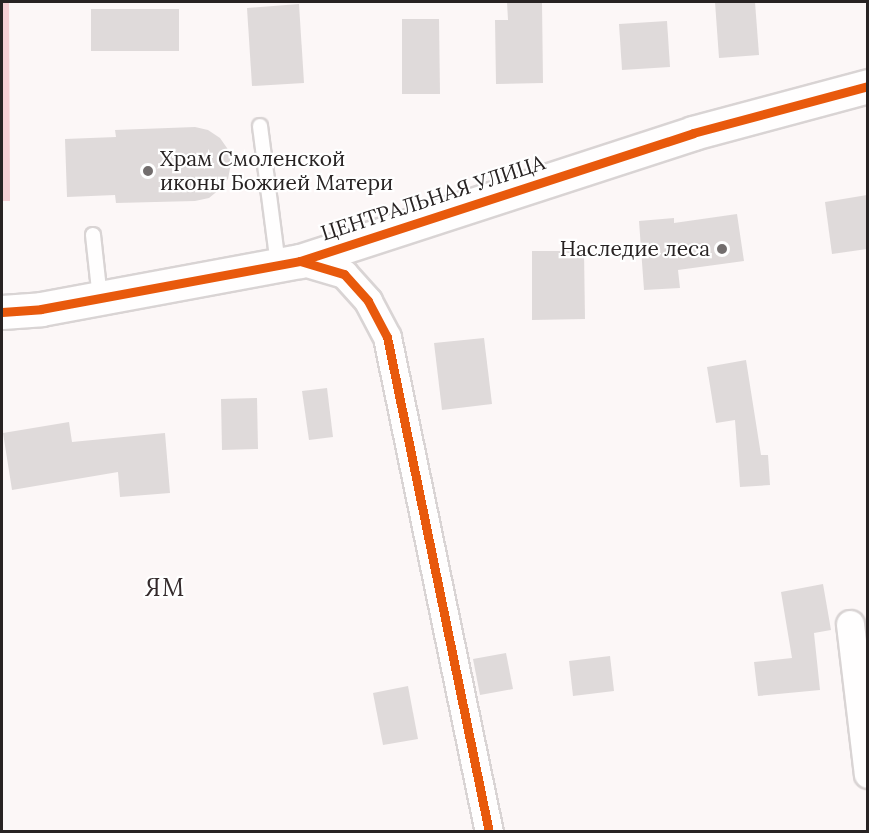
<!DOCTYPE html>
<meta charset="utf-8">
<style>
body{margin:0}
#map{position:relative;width:869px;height:833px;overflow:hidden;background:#fcf7f7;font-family:Lora,serif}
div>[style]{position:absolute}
.green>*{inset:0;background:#f6d0d5}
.building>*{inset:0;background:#dfdada}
.roads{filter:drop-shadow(2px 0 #d9d4d4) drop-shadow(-2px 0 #d9d4d4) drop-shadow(0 2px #d9d4d4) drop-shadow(0 -2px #d9d4d4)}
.lane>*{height:14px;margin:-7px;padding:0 7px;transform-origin:7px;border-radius:7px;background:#fffefe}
.street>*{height:27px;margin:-13.5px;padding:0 13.5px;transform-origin:13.5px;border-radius:13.5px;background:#fffefe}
.secondary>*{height:33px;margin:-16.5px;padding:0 16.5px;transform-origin:16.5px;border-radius:16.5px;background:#fffefe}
.cycleway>*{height:9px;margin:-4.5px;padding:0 4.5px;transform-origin:4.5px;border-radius:4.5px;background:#e8590c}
.dots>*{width:16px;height:16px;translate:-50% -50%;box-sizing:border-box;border:3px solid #fff;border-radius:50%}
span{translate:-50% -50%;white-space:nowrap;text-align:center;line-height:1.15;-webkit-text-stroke:4.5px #fff;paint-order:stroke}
.poi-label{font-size:21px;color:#282323}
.left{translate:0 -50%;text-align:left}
.right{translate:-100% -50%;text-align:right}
.street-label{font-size:21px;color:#282323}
.quarter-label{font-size:24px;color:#342a2b;letter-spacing:1.5px}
.frame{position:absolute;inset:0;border:3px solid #282323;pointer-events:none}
</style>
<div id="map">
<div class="green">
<div style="clip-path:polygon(2px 2px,9px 2px,10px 201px,2px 201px)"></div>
</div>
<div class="building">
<div style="clip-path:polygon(507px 2px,542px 2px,543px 83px,496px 84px,495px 20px,508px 20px)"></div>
<div style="clip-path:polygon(715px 2px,755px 2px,759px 55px,719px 58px)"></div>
<div style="clip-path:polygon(299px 4px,304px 83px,252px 86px,247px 8px)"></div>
<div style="clip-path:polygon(91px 9px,179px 9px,179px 51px,91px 51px)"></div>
<div style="clip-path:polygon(402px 19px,439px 19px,440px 94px,402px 94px)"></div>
<div style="clip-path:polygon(667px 21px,670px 67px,622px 70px,619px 24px)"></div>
<div style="clip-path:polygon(195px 127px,208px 130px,220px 138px,227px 148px,231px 163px,228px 179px,220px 189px,209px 198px,195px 201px,116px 203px,115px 195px,67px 197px,65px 139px,116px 137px,115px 130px)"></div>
<div style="clip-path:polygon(867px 195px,867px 249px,832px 254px,825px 202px)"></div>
<div style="clip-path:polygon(737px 214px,744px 261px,678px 270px,680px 288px,644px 290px,639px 221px,674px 218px,674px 223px)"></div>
<div style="clip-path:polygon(532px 251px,584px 251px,585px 319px,532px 320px)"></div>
<div style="clip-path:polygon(484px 338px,492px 404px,442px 410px,434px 343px)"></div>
<div style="clip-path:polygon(746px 360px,761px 455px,768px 455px,770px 485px,740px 487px,735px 420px,716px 423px,707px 367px)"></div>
<div style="clip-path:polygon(327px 388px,333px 437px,309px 440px,302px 391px)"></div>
<div style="clip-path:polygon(257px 398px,258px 449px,222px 450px,221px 399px)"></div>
<div style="clip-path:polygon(69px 422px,72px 442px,165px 433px,170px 493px,120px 497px,118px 472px,12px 490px,3px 433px)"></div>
<div style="clip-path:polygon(823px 584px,831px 630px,814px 633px,820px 690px,758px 696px,754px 662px,792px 658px,781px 592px)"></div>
<div style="clip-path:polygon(506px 653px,513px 689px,480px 695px,473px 659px)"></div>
<div style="clip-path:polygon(610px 656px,614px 691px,573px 696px,569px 661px)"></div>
<div style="clip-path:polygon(408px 686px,418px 739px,383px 745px,373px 693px)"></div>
</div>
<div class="roads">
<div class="lane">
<div style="left:260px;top:126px;width:140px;rotate:82.6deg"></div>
<div style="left:93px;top:235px;width:63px;rotate:83.7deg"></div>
</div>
<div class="street">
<div style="left:300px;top:261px;width:46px;rotate:16.5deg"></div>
<div style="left:344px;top:274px;width:36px;rotate:48deg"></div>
<div style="left:368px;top:301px;width:41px;rotate:62.2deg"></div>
<div style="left:387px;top:337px;width:505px;rotate:78.36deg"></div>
<div style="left:850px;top:624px;width:151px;rotate:83.2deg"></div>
</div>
<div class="secondary">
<div style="left:2px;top:312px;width:39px;rotate:-4deg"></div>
<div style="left:41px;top:309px;width:263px;rotate:-10.5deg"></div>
<div style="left:300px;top:261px;width:413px;rotate:-18deg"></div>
<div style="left:693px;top:133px;width:181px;rotate:-15deg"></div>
</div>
</div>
<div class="cycleway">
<div style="left:300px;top:261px;width:46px;rotate:16.5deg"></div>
<div style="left:344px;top:274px;width:36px;rotate:48deg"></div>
<div style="left:368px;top:301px;width:41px;rotate:62.2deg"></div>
<div style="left:387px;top:337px;width:505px;rotate:78.36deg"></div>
<div style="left:2px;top:312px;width:39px;rotate:-4deg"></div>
<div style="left:41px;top:309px;width:263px;rotate:-10.5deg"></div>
<div style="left:300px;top:261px;width:413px;rotate:-18deg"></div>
<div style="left:693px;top:133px;width:181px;rotate:-15deg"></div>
</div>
<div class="dots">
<div style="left:148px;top:171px;background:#726d6d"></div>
<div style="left:722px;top:249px;background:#726d6d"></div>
</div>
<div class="poi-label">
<span class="left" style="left:160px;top:171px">Храм Смоленской<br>иконы Божией Матери</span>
<span class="right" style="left:710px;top:249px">Наследие леса</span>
</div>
<div class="street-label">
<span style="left:433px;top:198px;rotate:-18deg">ЦЕНТРАЛЬНАЯ УЛИЦА</span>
</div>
<div class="quarter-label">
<span style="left:165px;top:588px">ЯМ</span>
</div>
<div class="frame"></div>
</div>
